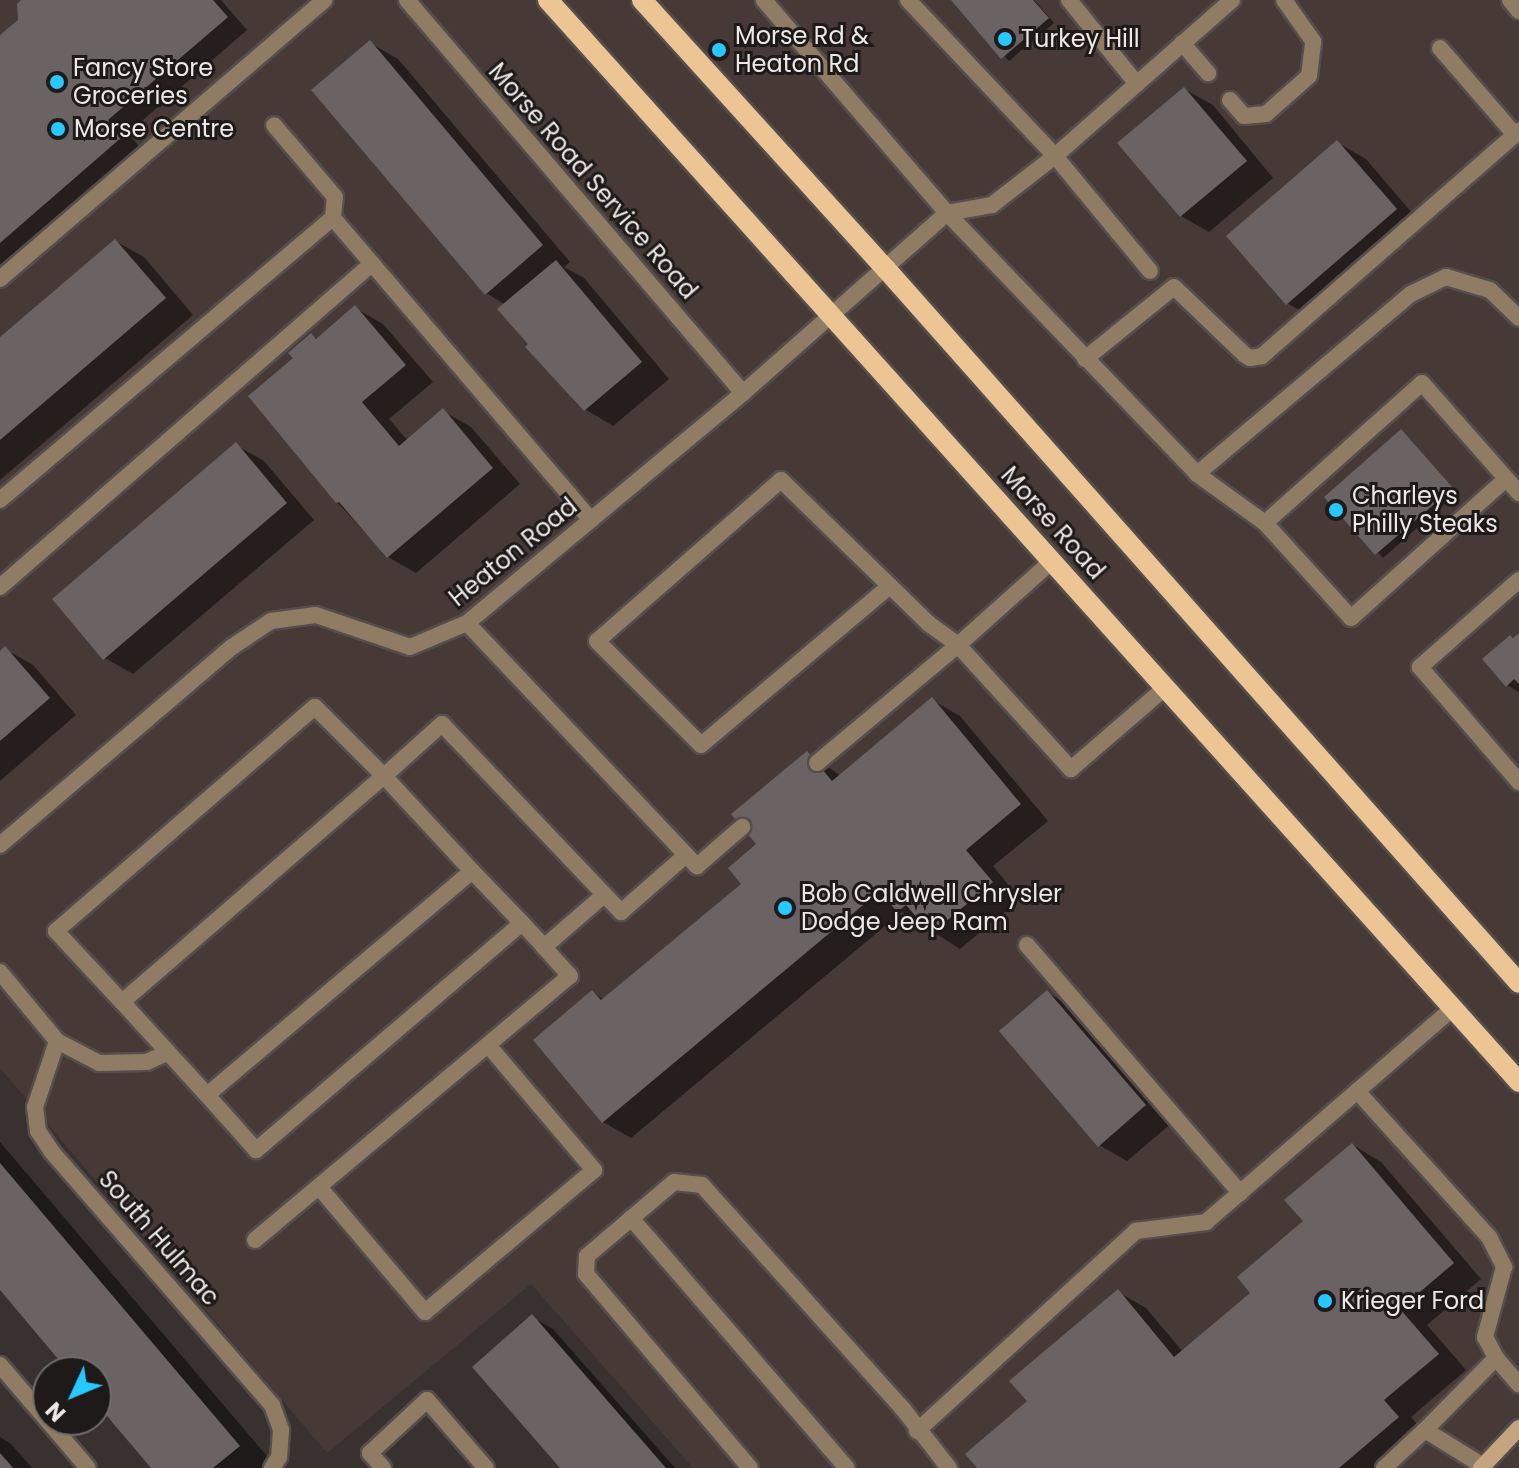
<!DOCTYPE html>
<style>
body{margin:0}
#map{position:relative;width:1519px;height:1468px;overflow:hidden;background:#38312f;font-family:Poppins,sans-serif}
div>[style]{position:absolute}
.built>*{inset:0;background:#473935}
.shadow>*{inset:0;background:#0007}
.building>*{inset:0;background:#6a6263}
.roads{filter:drop-shadow(2px 0 #554e4c) drop-shadow(-2px 0 #554e4c) drop-shadow(0 2px #554e4c) drop-shadow(0 -2px #554e4c)}
.lane>*{height:16px;margin:-8px;padding:0 8px;transform-origin:8px;border-radius:8px;background:#907c65}
.street>*{height:16px;margin:-8px;padding:0 8px;transform-origin:8px;border-radius:8px;background:#907c65}
.secondary>*{height:16px;margin:-8px;padding:0 8px;transform-origin:8px;border-radius:8px;background:#c4a580}
.primary>*{height:20px;margin:-10px;padding:0 10px;transform-origin:10px;border-radius:10px;background:#edc594}
.dots>*{width:22px;height:22px;translate:-50% -50%;box-sizing:border-box;border:4px solid #1d1a19;border-radius:50%}
span{translate:-50% -50%;white-space:nowrap;text-align:center;line-height:1.15;-webkit-text-stroke:6px #1d1a19;paint-order:stroke}
.poi-label{font-size:24px;color:#ede8e6}
.left{translate:0 -50%;text-align:left}
.street-label{font-size:24px;color:#ede8e6}
.north{position:absolute;left:32px;top:1356px;width:80px;height:80px;box-sizing:border-box;background:#1d1a19;border:2px solid #706c6b;border-radius:50%;rotate:226deg;font-size:22px;font-weight:700;line-height:32px;text-align:center;color:#ede8e6}
.north::after{content:'';display:block;margin:auto;width:28px;height:36px;background:#27c8ff;clip-path:polygon(50% 0,100% 100%,50% 72%,0 100%)}
</style>
<div id="map">
<div class="built">
<div style="clip-path:polygon(0 0,1519px 0,1519px 1468px,693px 1468px,531px 1284px,327px 1453px,0 1068px)"></div>
</div>
<div class="shadow">
<div style="clip-path:polygon(24px 0,221px 0,247px 30px,128px 133px,142px 150px,0 273px,0 38px,20px 20px)"></div>
<div style="clip-path:polygon(953px 0,1034px 0,1054px 23px,1009px 61px)"></div>
<div style="clip-path:polygon(370px 43px,398px 59px,570px 262px,564px 267px,584px 278px,669px 379px,613px 426px,585px 409px,531px 345px,506px 305px,486px 293px)"></div>
<div style="clip-path:polygon(1184px 89px,1213px 105px,1273px 178px,1209px 232px,1181px 216px)"></div>
<div style="clip-path:polygon(1338px 143px,1366px 159px,1423px 226px,1315px 319px,1287px 303px)"></div>
<div style="clip-path:polygon(115px 241px,144px 257px,193px 315px,0 480px,0 339px)"></div>
<div style="clip-path:polygon(355px 308px,383px 324px,433px 382px,389px 419px,408px 441px,443px 411px,471px 427px,520px 484px,416px 573px,388px 557px,337px 502px,296px 358px,311px 336px,318px 339px)"></div>
<div style="clip-path:polygon(1401px 432px,1457px 493px,1383px 558px,1327px 497px)"></div>
<div style="clip-path:polygon(236px 445px,264px 461px,314px 520px,133px 674px,105px 658px)"></div>
<div style="clip-path:polygon(1519px 635px,1519px 692px,1507px 685px,1514px 640px)"></div>
<div style="clip-path:polygon(5px 649px,33px 665px,76px 715px,0 781px,0 653px)"></div>
<div style="clip-path:polygon(932px 700px,960px 716px,1048px 821px,993px 866px,1020px 899px,960px 949px,902px 912px,631px 1138px,603px 1122px,593px 993px,605px 1000px,743px 884px,759px 844px,807px 753px,841px 776px)"></div>
<div style="clip-path:polygon(1048px 993px,1076px 1009px,1173px 1122px,1127px 1161px,1099px 1145px)"></div>
<div style="clip-path:polygon(0 1142px,277px 1468px,154px 1468px,96px 1400px,96px 1372px,72px 1372px,0 1287px)"></div>
<div style="clip-path:polygon(1353px 1145px,1381px 1162px,1481px 1279px,1427px 1325px,1466px 1370px,1411px 1417px,1425px 1434px,1385px 1468px,979px 1468px,1118px 1292px,1146px 1308px,1183px 1352px,1253px 1293px,1305px 1222px)"></div>
<div style="clip-path:polygon(532px 1317px,553px 1329px,675px 1468px,562px 1468px)"></div>
<div style="clip-path:polygon(0 1437px,11px 1444px,32px 1468px,0 1468px)"></div>
</div>
<div class="building">
<div style="clip-path:polygon(21px 0,213px 0,228px 17px,108px 120px,122px 137px,0 243px,0 35px,18px 20px,17px 4px)"></div>
<div style="clip-path:polygon(951px 0,1033px 0,1049px 18px,1001px 59px)"></div>
<div style="clip-path:polygon(370px 40px,543px 245px,485px 295px,311px 90px)"></div>
<div style="clip-path:polygon(1184px 87px,1247px 161px,1180px 217px,1117px 143px)"></div>
<div style="clip-path:polygon(1337px 140px,1397px 209px,1286px 305px,1226px 236px)"></div>
<div style="clip-path:polygon(115px 239px,166px 298px,0 440px,0 337px)"></div>
<div style="clip-path:polygon(556px 260px,642px 362px,584px 411px,525px 347px,528px 344px,497px 309px)"></div>
<div style="clip-path:polygon(355px 305px,406px 365px,362px 402px,399px 446px,443px 408px,493px 468px,387px 558px,339px 502px,336px 503px,248px 396px,293px 358px,288px 353px,311px 333px,316px 339px)"></div>
<div style="clip-path:polygon(1401px 429px,1453px 488px,1375px 555px,1324px 497px)"></div>
<div style="clip-path:polygon(236px 442px,287px 503px,103px 660px,52px 599px)"></div>
<div style="clip-path:polygon(1519px 633px,1519px 684px,1514px 679px,1506px 687px,1482px 659px,1510px 635px,1513px 638px)"></div>
<div style="clip-path:polygon(5px 646px,50px 698px,0 741px,0 651px)"></div>
<div style="clip-path:polygon(932px 697px,1021px 804px,966px 850px,993px 882px,931px 934px,906px 905px,897px 912px,880px 891px,602px 1123px,533px 1040px,592px 990px,601px 1000px,741px 884px,728px 868px,756px 844px,731px 814px,807px 751px,832px 781px)"></div>
<div style="clip-path:polygon(1047px 990px,1146px 1105px,1098px 1147px,999px 1031px)"></div>
<div style="clip-path:polygon(1352px 1143px,1454px 1263px,1400px 1309px,1439px 1354px,1384px 1400px,1399px 1417px,1339px 1468px,977px 1468px,965px 1454px,1027px 1401px,1009px 1381px,1118px 1289px,1174px 1357px,1250px 1293px,1237px 1277px,1303px 1221px,1284px 1200px)"></div>
<div style="clip-path:polygon(0 1163px,240px 1446px,213px 1468px,151px 1468px,96px 1403px,96px 1372px,69px 1372px,0 1290px)"></div>
<div style="clip-path:polygon(532px 1314px,666px 1468px,560px 1468px,472px 1367px)"></div>
<div style="clip-path:polygon(0 1453px,8px 1462px,13px 1468px,0 1468px)"></div>
</div>
<div class="roads">
<div class="lane">
<div style="left:908px;top:0;width:214px;rotate:46.7deg"></div>
<div style="left:1055px;top:156px;width:149px;rotate:50.4deg"></div>
<div style="left:1069px;top:0;width:108px;rotate:51deg"></div>
<div style="left:1510px;top:0;width:14px;rotate:51deg"></div>
<div style="left:1182px;top:43px;width:40px;rotate:49deg"></div>
<div style="left:1440px;top:48px;width:115px;rotate:49.2deg"></div>
<div style="left:1230px;top:100px;width:21px;rotate:49deg"></div>
<div style="left:1244px;top:116px;width:22px;rotate:-5deg"></div>
<div style="left:1266px;top:114px;width:57px;rotate:-41.5deg"></div>
<div style="left:1309px;top:76px;width:35px;rotate:-83deg"></div>
<div style="left:1313px;top:41px;width:50px;rotate:-125.3deg"></div>
<div style="left:947px;top:213px;width:46px;rotate:-10.1deg"></div>
<div style="left:992px;top:205px;width:80px;rotate:-37.9deg"></div>
<div style="left:1055px;top:156px;width:236px;rotate:-41.4deg"></div>
<div style="left:333px;top:218px;width:397px;rotate:49.5deg"></div>
<div style="left:0;top:279px;width:428px;rotate:-40.7deg"></div>
<div style="left:1085px;top:359px;width:114px;rotate:-39deg"></div>
<div style="left:1174px;top:287px;width:98px;rotate:43.8deg"></div>
<div style="left:1245px;top:355px;width:6px;rotate:31deg"></div>
<div style="left:1250px;top:358px;width:12px;rotate:-9deg"></div>
<div style="left:1262px;top:356px;width:342px;rotate:-41.2deg"></div>
<div style="left:1197px;top:474px;width:84px;rotate:35.8deg"></div>
<div style="left:1265px;top:523px;width:210px;rotate:-41.7deg"></div>
<div style="left:1422px;top:383px;width:147px;rotate:48.6deg"></div>
<div style="left:0;top:500px;width:436px;rotate:-40.3deg"></div>
<div style="left:333px;top:218px;width:21px;rotate:-85deg"></div>
<div style="left:335px;top:197px;width:94px;rotate:-130.3deg"></div>
<div style="left:1265px;top:523px;width:128px;rotate:47.8deg"></div>
<div style="left:1351px;top:618px;width:208px;rotate:-41.9deg"></div>
<div style="left:1052px;top:561px;width:126px;rotate:138.2deg"></div>
<div style="left:958px;top:645px;width:168px;rotate:47.7deg"></div>
<div style="left:1071px;top:769px;width:124px;rotate:-40.8deg"></div>
<div style="left:1519px;top:580px;width:132px;rotate:138.7deg"></div>
<div style="left:1420px;top:667px;width:152px;rotate:49.3deg"></div>
<div style="left:0;top:587px;width:493px;rotate:-41deg"></div>
<div style="left:467px;top:623px;width:335px;rotate:46.6deg"></div>
<div style="left:697px;top:866px;width:60px;rotate:-40.9deg"></div>
<div style="left:817px;top:763px;width:184px;rotate:-39.9deg"></div>
<div style="left:958px;top:645px;width:36px;rotate:-144deg"></div>
<div style="left:929px;top:624px;width:54px;rotate:-135.7deg"></div>
<div style="left:890px;top:586px;width:152px;rotate:-135.8deg"></div>
<div style="left:781px;top:480px;width:244px;rotate:138.8deg"></div>
<div style="left:597px;top:641px;width:147px;rotate:45deg"></div>
<div style="left:701px;top:745px;width:247px;rotate:-40.1deg"></div>
<div style="left:522px;top:923px;width:350px;rotate:139.5deg"></div>
<div style="left:256px;top:1150px;width:74px;rotate:-131.7deg"></div>
<div style="left:207px;top:1095px;width:347px;rotate:-40.2deg"></div>
<div style="left:472px;top:871px;width:72px;rotate:46.1deg"></div>
<div style="left:522px;top:923px;width:33px;rotate:47deg"></div>
<div style="left:544px;top:947px;width:79px;rotate:-40.9deg"></div>
<div style="left:1027px;top:945px;width:327px;rotate:49.3deg"></div>
<div style="left:122px;top:1002px;width:97px;rotate:-132.9deg"></div>
<div style="left:56px;top:931px;width:342px;rotate:-40.9deg"></div>
<div style="left:315px;top:707px;width:98px;rotate:45deg"></div>
<div style="left:384px;top:776px;width:78px;rotate:-41.9deg"></div>
<div style="left:442px;top:724px;width:260px;rotate:46.4deg"></div>
<div style="left:621px;top:912px;width:86px;rotate:-41.2deg"></div>
<div style="left:57px;top:1041px;width:70px;rotate:108.4deg"></div>
<div style="left:35px;top:1107px;width:24px;rotate:83deg"></div>
<div style="left:38px;top:1131px;width:25px;rotate:56deg"></div>
<div style="left:52px;top:1152px;width:335px;rotate:49deg"></div>
<div style="left:272px;top:1405px;width:27px;rotate:70deg"></div>
<div style="left:281px;top:1430px;width:27px;rotate:94deg"></div>
<div style="left:279px;top:1457px;width:13px;rotate:122deg"></div>
<div style="left:1357px;top:1091px;width:197px;rotate:47.9deg"></div>
<div style="left:1489px;top:1237px;width:34px;rotate:63deg"></div>
<div style="left:1504px;top:1267px;width:73px;rotate:105.2deg"></div>
<div style="left:1485px;top:1337px;width:24px;rotate:62deg"></div>
<div style="left:207px;top:1095px;width:126px;rotate:-132.4deg"></div>
<div style="left:122px;top:1002px;width:346px;rotate:-40.8deg"></div>
<div style="left:384px;top:776px;width:129px;rotate:47.2deg"></div>
<div style="left:319px;top:1187px;width:164px;rotate:49.7deg"></div>
<div style="left:425px;top:1312px;width:221px;rotate:-40deg"></div>
<div style="left:594px;top:1170px;width:164px;rotate:-130.3deg"></div>
<div style="left:631px;top:1218px;width:330px;rotate:49.2deg"></div>
<div style="left:255px;top:1240px;width:411px;rotate:-40deg"></div>
<div style="left:570px;top:976px;width:39px;rotate:-132deg"></div>
<div style="left:0;top:1365px;width:135px;rotate:49.5deg"></div>
<div style="left:1425px;top:1430px;width:101px;rotate:-45.4deg"></div>
<div style="left:1496px;top:1358px;width:35px;rotate:49deg"></div>
<div style="left:917px;top:1431px;width:297px;rotate:-42.4deg"></div>
<div style="left:1136px;top:1231px;width:71px;rotate:-7.3deg"></div>
<div style="left:1206px;top:1222px;width:325px;rotate:-40.9deg"></div>
<div style="left:383px;top:1468px;width:20px;rotate:-131deg"></div>
<div style="left:370px;top:1453px;width:78px;rotate:-42.9deg"></div>
<div style="left:427px;top:1400px;width:90px;rotate:49.1deg"></div>
<div style="left:750px;top:1468px;width:254px;rotate:-130.2deg"></div>
<div style="left:586px;top:1274px;width:18px;rotate:-87deg"></div>
<div style="left:587px;top:1256px;width:114px;rotate:-40.4deg"></div>
<div style="left:674px;top:1182px;width:28px;rotate:6deg"></div>
<div style="left:702px;top:1185px;width:301px;rotate:48.1deg"></div>
<div style="left:903px;top:1409px;width:75px;rotate:52.1deg"></div>
<div style="left:1384px;top:1468px;width:56px;rotate:-42.8deg"></div>
<div style="left:1425px;top:1430px;width:68px;rotate:31.8deg"></div>
</div>
<div class="street">
<div style="left:407px;top:0;width:517px;rotate:49.47deg"></div>
<div style="left:947px;top:213px;width:361px;rotate:46.2deg"></div>
<div style="left:1197px;top:474px;width:280px;rotate:-40.1deg"></div>
<div style="left:1411px;top:294px;width:39px;rotate:-26deg"></div>
<div style="left:1446px;top:277px;width:46px;rotate:16.5deg"></div>
<div style="left:1490px;top:290px;width:40px;rotate:44deg"></div>
<div style="left:0;top:845px;width:305px;rotate:-40.5deg"></div>
<div style="left:232px;top:647px;width:47px;rotate:-33.7deg"></div>
<div style="left:271px;top:621px;width:45px;rotate:-7.6deg"></div>
<div style="left:316px;top:615px;width:99px;rotate:18.8deg"></div>
<div style="left:410px;top:647px;width:62px;rotate:-22.8deg"></div>
<div style="left:467px;top:623px;width:359px;rotate:-39.8deg"></div>
<div style="left:743px;top:393px;width:272px;rotate:-41.4deg"></div>
<div style="left:947px;top:213px;width:281px;rotate:-130.7deg"></div>
<div style="left:0;top:972px;width:89px;rotate:50.4deg"></div>
<div style="left:57px;top:1041px;width:47px;rotate:27.6deg"></div>
<div style="left:99px;top:1063px;width:48px;rotate:-1.2deg"></div>
<div style="left:147px;top:1062px;width:23px;rotate:-25deg"></div>
</div>
<div class="secondary">
<div style="left:1481px;top:1468px;width:55px;rotate:-46.5deg"></div>
</div>
<div class="primary">
<div style="left:548px;top:0;width:1454px;rotate:48.09deg"></div>
<div style="left:642px;top:0;width:363px;rotate:47.8deg"></div>
<div style="left:886px;top:269px;width:954px;rotate:48.44deg"></div>
</div>
</div>
<div class="dots">
<div style="left:1005px;top:39px;background:#27c8ff"></div>
<div style="left:719px;top:50px;background:#27c8ff"></div>
<div style="left:57px;top:82px;background:#27c8ff"></div>
<div style="left:58px;top:129px;background:#27c8ff"></div>
<div style="left:1336px;top:510px;background:#27c8ff"></div>
<div style="left:785px;top:908px;background:#27c8ff"></div>
<div style="left:1325px;top:1301px;background:#27c8ff"></div>
</div>
<div class="poi-label">
<span class="left" style="left:735px;top:50px">Morse Rd &amp;<br>Heaton Rd</span>
<span class="left" style="left:1021px;top:39px">Turkey Hill</span>
<span class="left" style="left:73px;top:82px">Fancy Store<br>Groceries</span>
<span class="left" style="left:74px;top:129px">Morse Centre</span>
<span class="left" style="left:1352px;top:510px">Charleys<br>Philly Steaks</span>
<span class="left" style="left:801px;top:908px">Bob Caldwell Chrysler<br>Dodge Jeep Ram</span>
<span class="left" style="left:1341px;top:1301px">Krieger Ford</span>
</div>
<div class="street-label">
<span style="left:593px;top:181px;rotate:49deg">Morse Road Service Road</span>
<span style="left:1053px;top:523px;rotate:48deg">Morse Road</span>
<span style="left:513px;top:552px;rotate:-39deg">Heaton Road</span>
<span style="left:159px;top:1238px;rotate:49deg">South Hulmac</span>
</div>
<div class="north">N</div>
</div>
